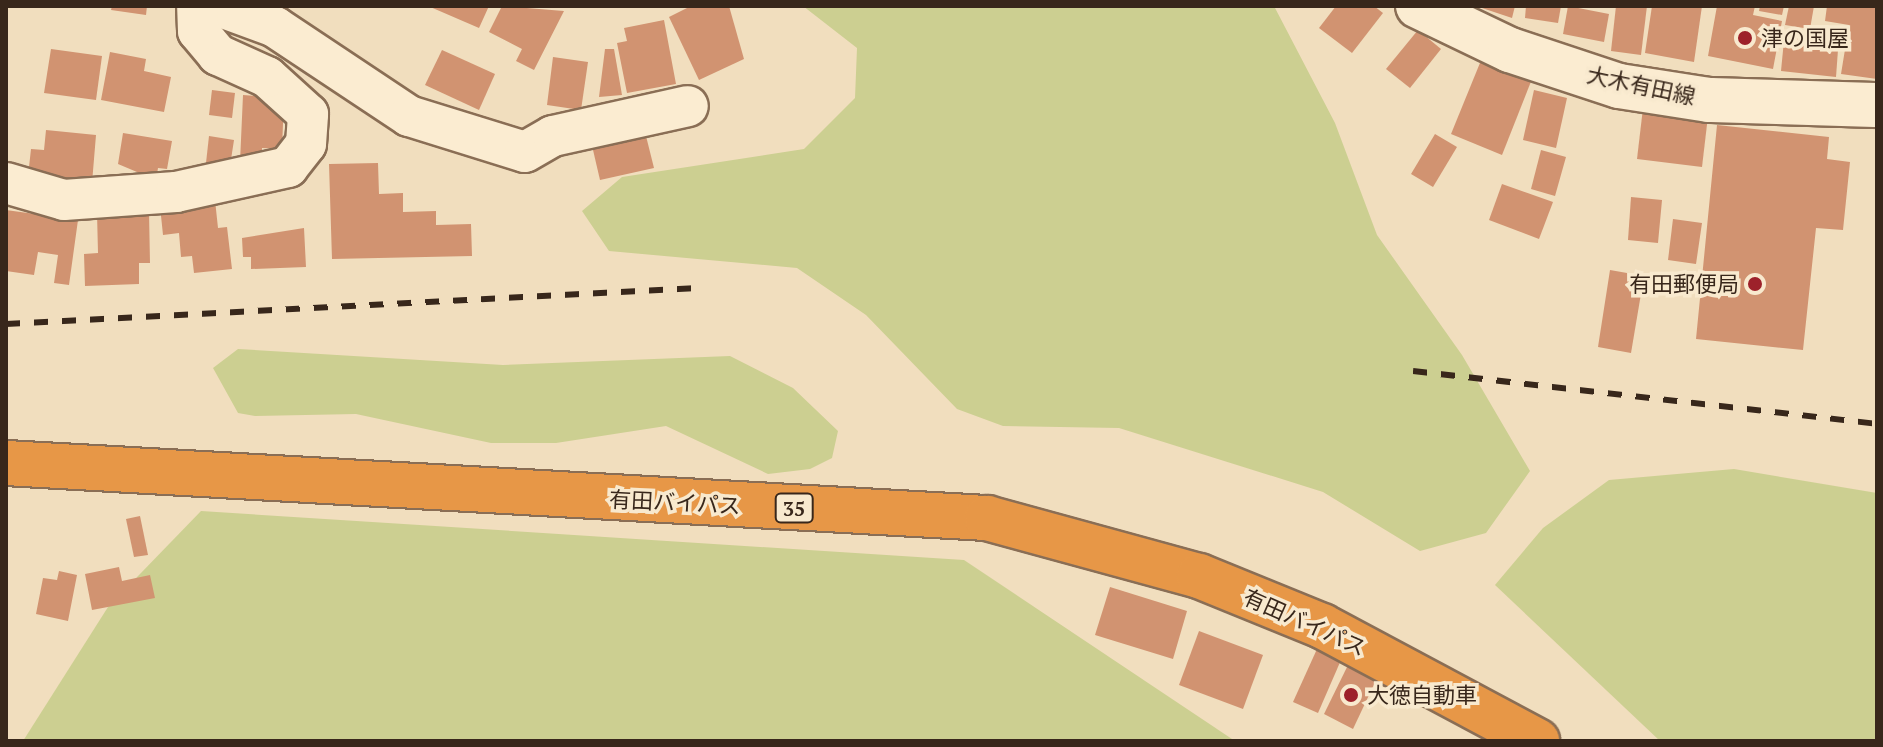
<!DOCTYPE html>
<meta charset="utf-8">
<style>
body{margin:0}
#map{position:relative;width:1883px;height:747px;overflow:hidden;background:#f1debe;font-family:"PT Serif","Noto Sans JP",serif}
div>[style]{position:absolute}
.green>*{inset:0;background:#cccf91}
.building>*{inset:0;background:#d19371}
.roads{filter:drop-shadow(2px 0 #8a6e55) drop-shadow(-2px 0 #8a6e55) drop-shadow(0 2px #8a6e55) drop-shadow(0 -2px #8a6e55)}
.street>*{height:40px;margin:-20px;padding:0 20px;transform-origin:20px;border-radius:20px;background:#fbecd1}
.secondary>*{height:44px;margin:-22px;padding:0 22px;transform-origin:22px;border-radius:22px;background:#fbecd1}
.highway>*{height:44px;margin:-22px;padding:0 22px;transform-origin:22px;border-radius:22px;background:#e79747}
.rail>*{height:6px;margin-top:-3px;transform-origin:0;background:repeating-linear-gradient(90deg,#38271b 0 14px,transparent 0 28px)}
.dots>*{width:22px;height:22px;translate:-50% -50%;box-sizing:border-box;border:4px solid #f8e9ce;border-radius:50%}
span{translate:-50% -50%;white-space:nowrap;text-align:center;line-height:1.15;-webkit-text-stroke:7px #f8e9ce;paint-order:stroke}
.shield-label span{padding:2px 6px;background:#f8e9ce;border:2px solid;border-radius:6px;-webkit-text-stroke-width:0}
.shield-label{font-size:20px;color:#38271b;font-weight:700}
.poi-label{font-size:22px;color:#38271b}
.left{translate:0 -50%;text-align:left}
.right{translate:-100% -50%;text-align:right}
.street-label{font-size:22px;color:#38271b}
.frame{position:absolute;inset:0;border:8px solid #38271b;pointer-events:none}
</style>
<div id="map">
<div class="green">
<div style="clip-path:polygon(803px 6px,1274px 6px,1335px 123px,1377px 235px,1462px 355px,1530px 471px,1486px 533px,1420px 551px,1323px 492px,1119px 428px,1003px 426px,957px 409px,866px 315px,797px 268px,609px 251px,582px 211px,622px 177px,804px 149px,855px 98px,857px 48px)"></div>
<div style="clip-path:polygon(238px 349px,503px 365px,730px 356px,793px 388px,838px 431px,832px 458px,810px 469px,768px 474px,666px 426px,556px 443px,491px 443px,356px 414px,255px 416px,238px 413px,213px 368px)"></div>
<div style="clip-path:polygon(1734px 469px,1877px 493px,1877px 741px,1660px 741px,1495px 585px,1543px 528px,1609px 480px)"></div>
<div style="clip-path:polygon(201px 511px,964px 560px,1235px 741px,23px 741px,108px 607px)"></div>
</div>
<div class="building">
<div style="clip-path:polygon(112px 6px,147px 6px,146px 15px,111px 10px)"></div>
<div style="clip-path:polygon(428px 6px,489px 6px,479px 28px)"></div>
<div style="clip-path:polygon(502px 6px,564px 11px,534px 70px,516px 61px,522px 49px,489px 32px)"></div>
<div style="clip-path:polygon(691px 6px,729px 6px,744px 59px,699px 80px,669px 17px)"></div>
<div style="clip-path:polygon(1336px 6px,1374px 6px,1383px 13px,1352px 53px,1319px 28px)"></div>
<div style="clip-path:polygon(1476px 6px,1515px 6px,1512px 18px)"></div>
<div style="clip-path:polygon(1526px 6px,1561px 6px,1558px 23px,1525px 18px)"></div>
<div style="clip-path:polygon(1568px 6px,1609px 14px,1604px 42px,1563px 34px)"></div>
<div style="clip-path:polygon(1616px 6px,1647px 6px,1641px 55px,1611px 51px)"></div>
<div style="clip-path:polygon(1652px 6px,1702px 6px,1694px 62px,1645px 53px)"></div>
<div style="clip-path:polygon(1717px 6px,1755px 6px,1753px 15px,1782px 21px,1773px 69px,1708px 56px)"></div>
<div style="clip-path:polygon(1760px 6px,1784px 6px,1782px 15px,1759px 11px)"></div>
<div style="clip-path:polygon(1789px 6px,1814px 6px,1810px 29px,1785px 25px)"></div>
<div style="clip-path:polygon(1827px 6px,1877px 6px,1877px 79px,1841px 74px,1849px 25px,1825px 21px)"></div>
<div style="clip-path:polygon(664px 20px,676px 84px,627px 93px,617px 43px,627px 41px,624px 28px)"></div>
<div style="clip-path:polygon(1418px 30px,1441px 49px,1410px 88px,1386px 69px)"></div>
<div style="clip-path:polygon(1785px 30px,1839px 36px,1836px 77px,1781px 71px)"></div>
<div style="clip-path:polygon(51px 49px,102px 56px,96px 100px,44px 93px)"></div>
<div style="clip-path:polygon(605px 49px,614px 49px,622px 95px,599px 97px)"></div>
<div style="clip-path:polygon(442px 50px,495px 74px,479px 110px,425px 85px)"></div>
<div style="clip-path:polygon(110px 52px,146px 59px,144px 71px,171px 77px,164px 112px,101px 100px)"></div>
<div style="clip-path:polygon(553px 57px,588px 62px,581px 110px,547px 105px)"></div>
<div style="clip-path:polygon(1482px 58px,1532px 79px,1502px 155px,1451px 134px)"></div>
<div style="clip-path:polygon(212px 90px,235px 93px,232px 118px,209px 115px)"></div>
<div style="clip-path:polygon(1534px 90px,1567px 98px,1556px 148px,1523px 140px)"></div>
<div style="clip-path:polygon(243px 95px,284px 98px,282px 149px,262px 148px,262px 163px,240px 162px)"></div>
<div style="clip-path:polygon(1643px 108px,1708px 116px,1702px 167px,1637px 159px)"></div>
<div style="clip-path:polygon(1717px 125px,1829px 137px,1827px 159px,1850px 162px,1843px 230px,1816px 228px,1803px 350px,1696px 339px)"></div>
<div style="clip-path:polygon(46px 130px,96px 135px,92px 183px,28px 176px,31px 149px,44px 150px)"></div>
<div style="clip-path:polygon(123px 133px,172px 141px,167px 169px,158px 168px,156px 180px,118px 164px)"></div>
<div style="clip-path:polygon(1435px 134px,1457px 147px,1433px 187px,1411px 174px)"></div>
<div style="clip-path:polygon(209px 136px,234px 140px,230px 166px,206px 163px)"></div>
<div style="clip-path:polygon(646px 136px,654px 168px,600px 180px,590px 137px)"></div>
<div style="clip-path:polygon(1541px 150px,1566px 157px,1555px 196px,1531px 189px)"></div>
<div style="clip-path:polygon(378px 163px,379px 194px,403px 193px,403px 212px,436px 211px,436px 225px,471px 224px,472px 256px,332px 259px,329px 164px)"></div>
<div style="clip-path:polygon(1502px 184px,1553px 202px,1539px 239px,1489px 220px)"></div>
<div style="clip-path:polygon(1631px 197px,1662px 200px,1658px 243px,1628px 240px)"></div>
<div style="clip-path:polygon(215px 200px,218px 228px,227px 227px,232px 269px,194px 273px,192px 256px,181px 257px,179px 233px,163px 235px,160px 206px)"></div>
<div style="clip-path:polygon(6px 210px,78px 220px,69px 285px,54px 283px,58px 255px,38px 252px,34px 275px,6px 271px)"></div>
<div style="clip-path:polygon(149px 211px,150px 263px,139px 263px,139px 284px,85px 286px,84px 254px,98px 253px,97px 213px)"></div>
<div style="clip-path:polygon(1673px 219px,1702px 223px,1696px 264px,1668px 260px)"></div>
<div style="clip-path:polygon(304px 228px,306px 267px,251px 269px,251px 257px,243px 257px,242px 238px)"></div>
<div style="clip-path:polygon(1610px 270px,1644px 276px,1631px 353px,1598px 347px)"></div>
<div style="clip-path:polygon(140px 516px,148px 555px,134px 557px,126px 519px)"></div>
<div style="clip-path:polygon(119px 567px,122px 581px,150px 575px,155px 598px,92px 610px,85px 574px)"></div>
<div style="clip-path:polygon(59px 571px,77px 575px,68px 621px,36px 614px,43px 578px,57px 580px)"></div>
<div style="clip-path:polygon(1110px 587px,1187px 611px,1173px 659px,1095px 635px)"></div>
<div style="clip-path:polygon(1199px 631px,1263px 655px,1243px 709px,1179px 685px)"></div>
<div style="clip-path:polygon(1317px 649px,1341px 660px,1318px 713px,1293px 702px)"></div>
<div style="clip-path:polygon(1349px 663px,1378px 676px,1353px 729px,1324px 714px)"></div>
</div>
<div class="roads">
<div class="street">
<div style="left:218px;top:6px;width:61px;rotate:20.2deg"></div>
<div style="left:275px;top:27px;width:161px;rotate:33.6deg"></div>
<div style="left:409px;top:116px;width:121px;rotate:17.2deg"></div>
<div style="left:525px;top:152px;width:32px;rotate:-30deg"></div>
<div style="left:553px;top:136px;width:138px;rotate:-12.5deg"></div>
<div style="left:6px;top:183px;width:60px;rotate:16.3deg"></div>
<div style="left:64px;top:200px;width:112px;rotate:-4.1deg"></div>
<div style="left:176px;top:192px;width:115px;rotate:-12.6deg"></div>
<div style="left:288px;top:167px;width:29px;rotate:-52deg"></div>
<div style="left:306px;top:144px;width:30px;rotate:-86deg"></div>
<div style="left:308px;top:114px;width:55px;rotate:-137.9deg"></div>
<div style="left:267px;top:77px;width:54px;rotate:-155.8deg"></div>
<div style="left:218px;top:55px;width:31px;rotate:-130deg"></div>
<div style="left:198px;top:31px;width:25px;rotate:-92deg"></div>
</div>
<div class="secondary">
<div style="left:1418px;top:6px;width:102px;rotate:25.6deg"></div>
<div style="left:1510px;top:50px;width:115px;rotate:18.3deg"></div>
<div style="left:1619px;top:86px;width:91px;rotate:8.8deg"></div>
<div style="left:1709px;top:100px;width:168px;rotate:1.7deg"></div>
</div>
<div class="highway">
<div style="left:6px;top:463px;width:983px;rotate:3.21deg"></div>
<div style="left:987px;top:518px;width:220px;rotate:15.3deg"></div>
<div style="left:1199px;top:576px;width:133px;rotate:22.1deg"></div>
<div style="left:1322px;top:626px;width:244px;rotate:28.1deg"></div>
</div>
</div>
<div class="rail">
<div style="left:6px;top:324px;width:693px;rotate:-2.98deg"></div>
<div style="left:1413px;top:371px;width:467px;rotate:6.5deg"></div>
</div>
<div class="dots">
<div style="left:1745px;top:38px;background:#9d212a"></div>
<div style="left:1755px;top:284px;background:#9d212a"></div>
<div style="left:1351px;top:695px;background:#9d212a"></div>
</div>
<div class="shield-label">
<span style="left:794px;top:508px">35</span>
</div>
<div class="poi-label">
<span class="left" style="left:1761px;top:38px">津の国屋</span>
<span class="right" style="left:1739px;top:284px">有田郵便局</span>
<span class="left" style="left:1367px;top:695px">大徳自動車</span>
</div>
<div class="street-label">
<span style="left:1641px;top:85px;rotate:12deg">大木有田線</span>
<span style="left:675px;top:502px;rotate:3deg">有田バイパス</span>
<span style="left:1305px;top:622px;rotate:24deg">有田バイパス</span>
</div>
<div class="frame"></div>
</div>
